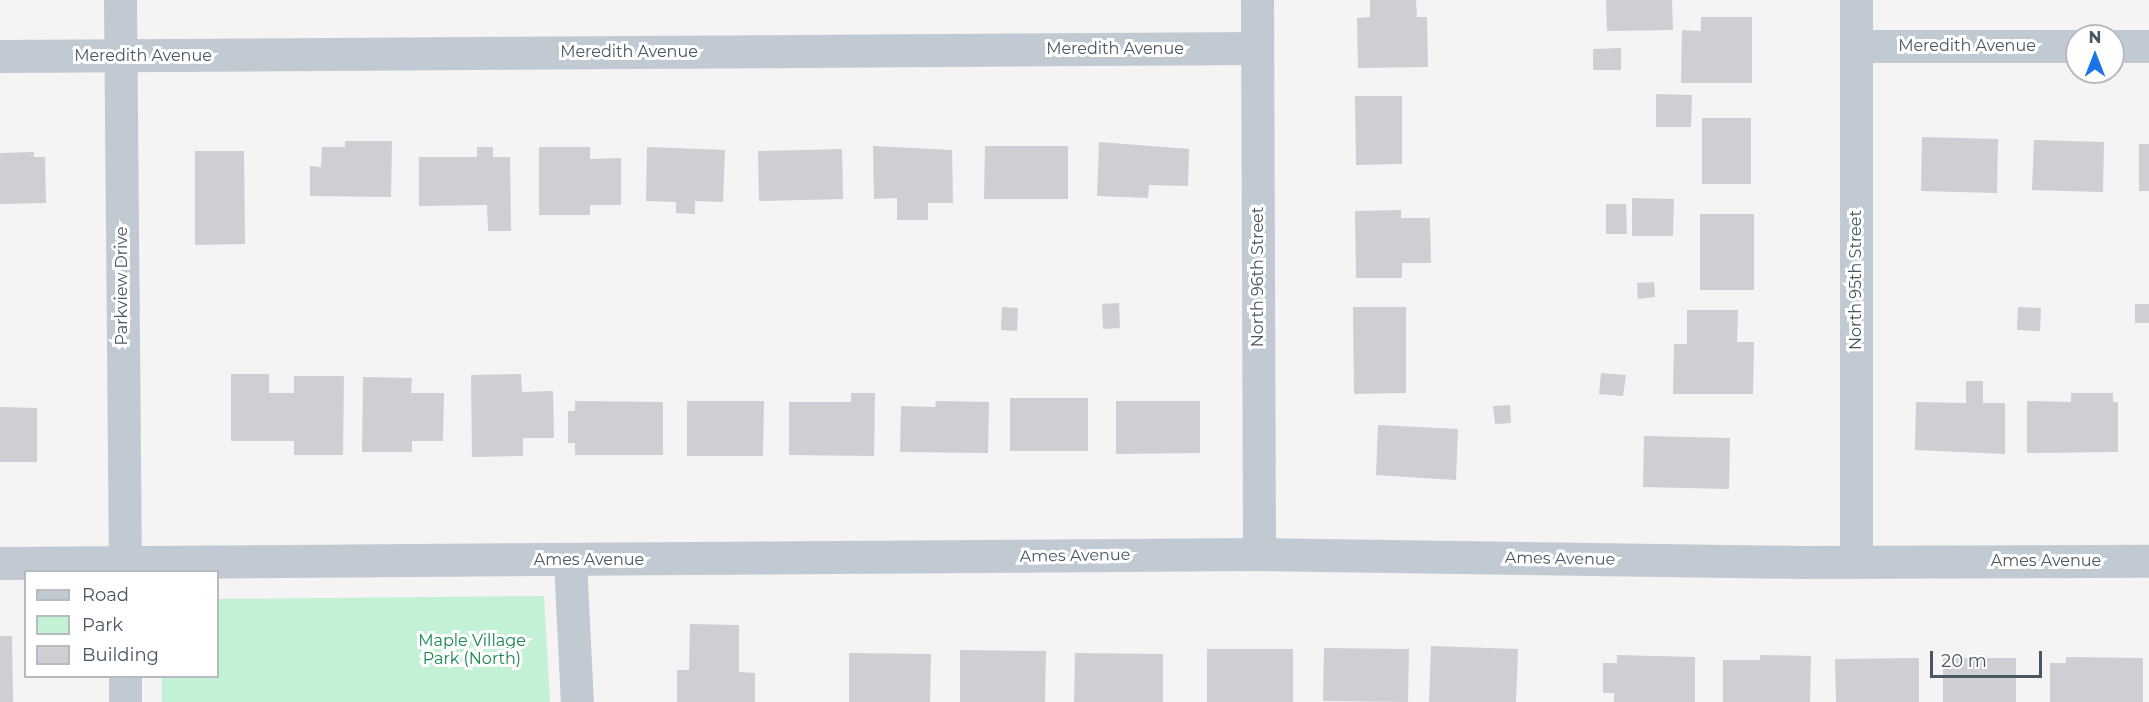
<!DOCTYPE html>
<style>
body{margin:0}
#map{position:relative;width:2149px;height:702px;overflow:hidden;background:#f5f3f3;font-family:Montserrat,sans-serif}
div>[style]{position:absolute}
.green>*{inset:0;background:#c3f1d5}
.building>*{inset:0;background:#cdcfd5}
.minor>*{height:33px;margin:-16.5px;padding:0 16.5px;transform-origin:16.5px;border-radius:16.5px;background:#c1cad2}
span{translate:-50% -50%;white-space:nowrap;text-align:center;line-height:1.15;-webkit-text-stroke:6px #fff;paint-order:stroke}
.street-label{font-size:16px;color:#4a5661}
.park-label{font-size:16px;color:#17864f}
.legend{position:absolute;left:24px;top:570px;width:195px;height:108px;box-sizing:border-box;background:#fff;border:2px solid #b7bbc0;margin:0;padding:8px 10px;list-style:none;font-size:18px;color:#4a5661}
.legend li{display:flex;align-items:center;gap:12px;height:30px}
.legend b{width:30px;border:2px solid #b7bbc0}
.north{position:absolute;left:2065px;top:24px;width:60px;height:60px;box-sizing:border-box;background:#fff;border:2px solid #b7bbc0;border-radius:50%;rotate:0deg;font-size:16px;font-weight:700;line-height:24px;text-align:center;color:#4a5661}
.north::after{content:'';display:block;margin:auto;width:21px;height:27px;background:#1a73e8;clip-path:polygon(50% 0,100% 100%,50% 72%,0 100%)}
.scale{position:absolute;left:1930px;top:651px;width:112px;height:27px;box-sizing:border-box;border:3px solid #4a5661;border-top:0;padding-left:8px;font-size:18px;line-height:21px;white-space:nowrap;color:#4a5661;-webkit-text-stroke:4px #fff;paint-order:stroke}
</style>
<div id="map">
<div class="green">
<div style="clip-path:polygon(544px 596px,550px 702px,162px 702px,162px 677px,218px 676px,218px 599px)"></div>
</div>
<div class="building">
<div style="clip-path:polygon(1370px 0,1416px 0,1417px 17px,1427px 17px,1428px 67px,1358px 68px,1357px 18px,1370px 17px)"></div>
<div style="clip-path:polygon(1606px 0,1672px 0,1673px 30px,1607px 31px)"></div>
<div style="clip-path:polygon(1701px 17px,1752px 17px,1752px 83px,1681px 83px,1682px 30px,1701px 31px)"></div>
<div style="clip-path:polygon(1621px 48px,1621px 70px,1593px 70px,1593px 49px)"></div>
<div style="clip-path:polygon(1656px 94px,1692px 95px,1691px 127px,1656px 127px)"></div>
<div style="clip-path:polygon(1355px 96px,1402px 96px,1402px 164px,1356px 165px)"></div>
<div style="clip-path:polygon(1702px 118px,1751px 118px,1751px 184px,1702px 184px)"></div>
<div style="clip-path:polygon(1922px 137px,1998px 139px,1997px 193px,1921px 191px)"></div>
<div style="clip-path:polygon(2034px 140px,2104px 142px,2103px 192px,2032px 190px)"></div>
<div style="clip-path:polygon(345px 141px,392px 141px,391px 197px,310px 196px,310px 166px,321px 167px,322px 147px,345px 147px)"></div>
<div style="clip-path:polygon(1099px 142px,1189px 149px,1188px 186px,1149px 185px,1148px 198px,1097px 196px)"></div>
<div style="clip-path:polygon(2139px 144px,2149px 144px,2149px 191px,2139px 191px)"></div>
<div style="clip-path:polygon(873px 146px,952px 150px,953px 203px,928px 203px,928px 220px,897px 220px,897px 198px,874px 199px)"></div>
<div style="clip-path:polygon(985px 146px,1068px 146px,1068px 199px,984px 199px)"></div>
<div style="clip-path:polygon(477px 147px,493px 147px,493px 157px,510px 157px,511px 231px,488px 231px,487px 205px,419px 206px,419px 157px,477px 157px)"></div>
<div style="clip-path:polygon(539px 147px,590px 147px,590px 159px,621px 158px,621px 205px,590px 205px,590px 215px,539px 215px)"></div>
<div style="clip-path:polygon(647px 147px,725px 150px,723px 202px,695px 201px,695px 214px,676px 213px,676px 202px,646px 201px)"></div>
<div style="clip-path:polygon(842px 149px,843px 199px,759px 201px,758px 151px)"></div>
<div style="clip-path:polygon(195px 151px,244px 151px,245px 244px,195px 245px)"></div>
<div style="clip-path:polygon(34px 152px,34px 157px,45px 157px,46px 203px,0 204px,0 153px)"></div>
<div style="clip-path:polygon(1632px 198px,1674px 199px,1673px 236px,1632px 236px)"></div>
<div style="clip-path:polygon(1606px 204px,1626px 204px,1627px 234px,1606px 234px)"></div>
<div style="clip-path:polygon(1401px 210px,1401px 218px,1430px 218px,1431px 263px,1402px 263px,1402px 278px,1356px 278px,1355px 211px)"></div>
<div style="clip-path:polygon(1700px 214px,1754px 214px,1754px 290px,1700px 290px)"></div>
<div style="clip-path:polygon(1654px 282px,1655px 297px,1638px 299px,1637px 283px)"></div>
<div style="clip-path:polygon(1119px 303px,1120px 328px,1103px 329px,1102px 304px)"></div>
<div style="clip-path:polygon(2135px 304px,2149px 304px,2149px 323px,2135px 323px)"></div>
<div style="clip-path:polygon(1002px 307px,1018px 308px,1017px 331px,1001px 330px)"></div>
<div style="clip-path:polygon(1353px 307px,1406px 307px,1406px 393px,1354px 394px)"></div>
<div style="clip-path:polygon(2018px 307px,2041px 308px,2040px 331px,2017px 330px)"></div>
<div style="clip-path:polygon(1687px 310px,1738px 310px,1737px 342px,1754px 342px,1753px 394px,1673px 394px,1674px 344px,1687px 344px)"></div>
<div style="clip-path:polygon(1601px 373px,1626px 375px,1623px 396px,1599px 394px)"></div>
<div style="clip-path:polygon(231px 374px,269px 374px,269px 393px,294px 393px,294px 376px,344px 376px,343px 455px,294px 455px,294px 441px,231px 441px)"></div>
<div style="clip-path:polygon(521px 374px,522px 392px,553px 391px,554px 438px,523px 438px,523px 456px,472px 457px,471px 375px)"></div>
<div style="clip-path:polygon(363px 377px,412px 378px,411px 393px,444px 393px,443px 441px,412px 441px,412px 452px,362px 452px)"></div>
<div style="clip-path:polygon(1966px 381px,1983px 381px,1983px 403px,2005px 403px,2005px 454px,1915px 450px,1916px 402px,1966px 403px)"></div>
<div style="clip-path:polygon(851px 393px,875px 393px,874px 456px,789px 455px,789px 402px,851px 402px)"></div>
<div style="clip-path:polygon(2071px 393px,2113px 393px,2113px 402px,2118px 402px,2118px 452px,2027px 453px,2027px 401px,2071px 402px)"></div>
<div style="clip-path:polygon(1010px 398px,1088px 398px,1088px 451px,1010px 451px)"></div>
<div style="clip-path:polygon(575px 401px,663px 402px,663px 455px,575px 455px,575px 443px,568px 443px,568px 411px,575px 411px)"></div>
<div style="clip-path:polygon(687px 401px,764px 401px,763px 456px,687px 456px)"></div>
<div style="clip-path:polygon(936px 401px,989px 402px,988px 453px,900px 452px,901px 406px,935px 407px)"></div>
<div style="clip-path:polygon(1116px 401px,1200px 401px,1200px 453px,1116px 454px)"></div>
<div style="clip-path:polygon(1510px 405px,1511px 423px,1495px 424px,1493px 406px)"></div>
<div style="clip-path:polygon(0 407px,37px 408px,37px 462px,0 462px)"></div>
<div style="clip-path:polygon(1378px 425px,1458px 429px,1456px 480px,1376px 475px)"></div>
<div style="clip-path:polygon(1644px 436px,1730px 438px,1729px 489px,1643px 487px)"></div>
<div style="clip-path:polygon(690px 624px,739px 625px,739px 672px,755px 673px,755px 702px,677px 702px,677px 670px,689px 670px)"></div>
<div style="clip-path:polygon(0 636px,12px 636px,13px 702px,0 702px)"></div>
<div style="clip-path:polygon(1431px 646px,1518px 649px,1516px 702px,1429px 702px)"></div>
<div style="clip-path:polygon(1324px 648px,1409px 649px,1408px 702px,1323px 701px)"></div>
<div style="clip-path:polygon(1207px 649px,1293px 649px,1293px 702px,1207px 702px)"></div>
<div style="clip-path:polygon(960px 650px,1046px 651px,1045px 702px,960px 702px)"></div>
<div style="clip-path:polygon(849px 653px,931px 654px,930px 702px,849px 702px)"></div>
<div style="clip-path:polygon(1075px 653px,1163px 654px,1163px 702px,1074px 702px)"></div>
<div style="clip-path:polygon(1617px 655px,1695px 657px,1695px 702px,1614px 702px,1614px 693px,1603px 693px,1603px 663px,1617px 663px)"></div>
<div style="clip-path:polygon(1760px 655px,1811px 656px,1810px 702px,1723px 702px,1723px 660px,1760px 660px)"></div>
<div style="clip-path:polygon(2066px 657px,2143px 658px,2143px 702px,2050px 702px,2050px 663px,2066px 663px)"></div>
<div style="clip-path:polygon(1919px 658px,1919px 702px,1836px 702px,1835px 659px)"></div>
<div style="clip-path:polygon(1943px 658px,2016px 658px,2016px 702px,1943px 702px)"></div>
</div>
<div class="minor">
<div style="left:120px;top:0;width:572px;rotate:89.5deg"></div>
<div style="left:1257px;top:0;width:554px;rotate:89.79deg"></div>
<div style="left:1856px;top:0;width:561px;rotate:90deg"></div>
<div style="left:1856px;top:46px;width:221px"></div>
<div style="left:2113px;top:46px;width:36px"></div>
<div style="left:0;top:56px;width:1257px;rotate:-0.36deg"></div>
<div style="left:570px;top:561px;width:141px;rotate:87.2deg"></div>
<div style="left:0;top:563px;width:1259px;rotate:-0.41deg"></div>
<div style="left:1259px;top:554px;width:543px;rotate:0.84deg"></div>
<div style="left:1802px;top:562px;width:347px;rotate:-0.2deg"></div>
<div style="left:125px;top:676px;width:26px;rotate:90deg"></div>
</div>
<div class="street-label">
<span style="left:1967px;top:46px">Meredith Avenue</span>
<span style="left:1115px;top:49px">Meredith Avenue</span>
<span style="left:629px;top:52px">Meredith Avenue</span>
<span style="left:143px;top:56px">Meredith Avenue</span>
<span style="left:1258px;top:277px;rotate:-90deg">North 96th Street</span>
<span style="left:1856px;top:280px;rotate:-90deg">North 95th Street</span>
<span style="left:122px;top:286px;rotate:-90deg">Parkview Drive</span>
<span style="left:1075px;top:556px;rotate:-1deg">Ames Avenue</span>
<span style="left:1560px;top:559px;rotate:1deg">Ames Avenue</span>
<span style="left:589px;top:560px">Ames Avenue</span>
<span style="left:2046px;top:561px">Ames Avenue</span>
</div>
<div class="park-label">
<span style="left:472px;top:650px">Maple Village<br>Park (North)</span>
</div>
<ul class="legend">
<li><b style="height:8px;background:#c1cad2"></b>Road</li>
<li><b style="height:16px;background:#c3f1d5"></b>Park</li>
<li><b style="height:16px;background:#cdcfd5"></b>Building</li>
</ul>
<div class="north">N</div>
<div class="scale">20 m</div>
</div>
